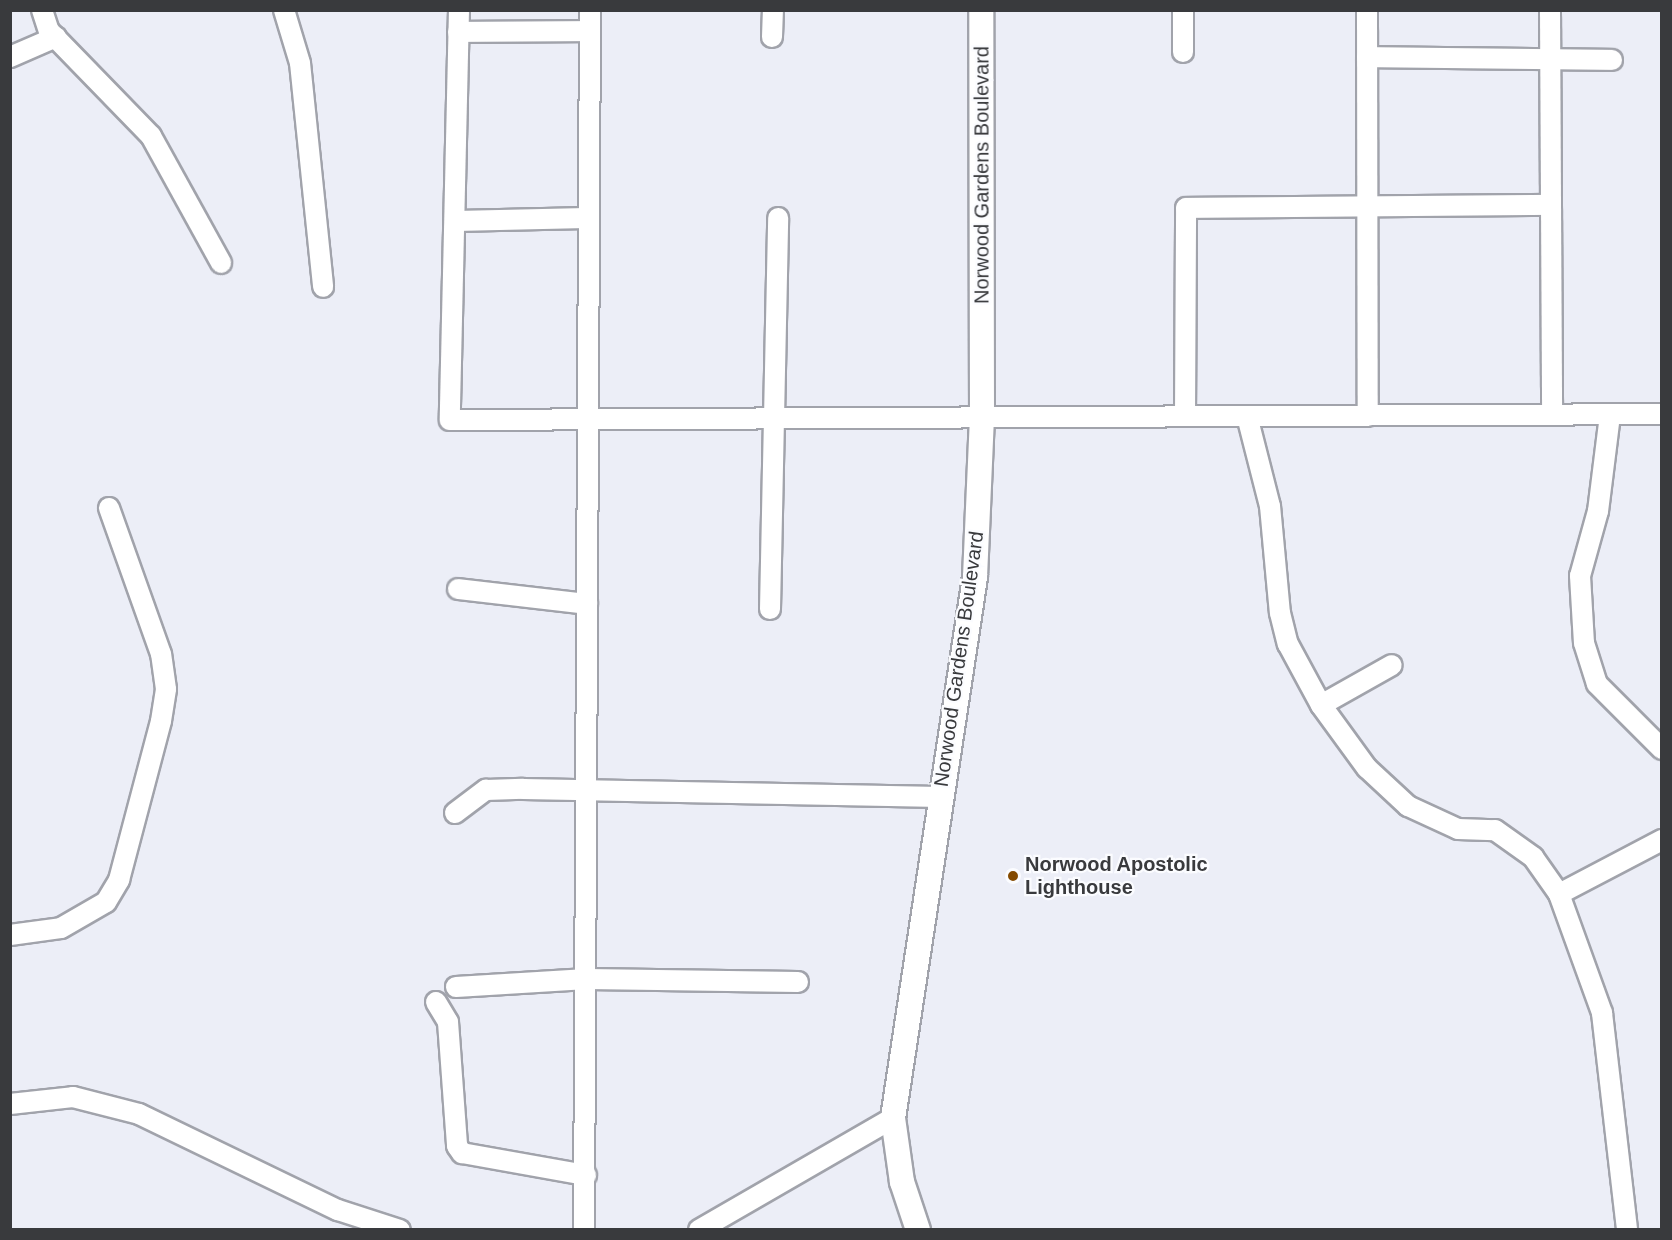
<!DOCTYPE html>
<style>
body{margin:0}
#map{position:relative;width:1672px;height:1240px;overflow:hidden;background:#eceef7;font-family:Helvetica,sans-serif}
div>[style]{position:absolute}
.roads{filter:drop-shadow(2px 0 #a1a3ab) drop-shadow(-2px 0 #a1a3ab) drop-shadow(0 2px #a1a3ab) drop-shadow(0 -2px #a1a3ab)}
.minor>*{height:20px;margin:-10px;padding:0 10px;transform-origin:10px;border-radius:10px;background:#fff}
.tertiary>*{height:24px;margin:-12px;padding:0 12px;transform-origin:12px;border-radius:12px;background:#fff}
.dots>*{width:16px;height:16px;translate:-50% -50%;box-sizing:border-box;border:3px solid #fbfcff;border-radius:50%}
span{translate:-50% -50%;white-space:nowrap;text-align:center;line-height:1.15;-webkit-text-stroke:4.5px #fbfcff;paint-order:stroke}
.street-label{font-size:20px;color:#393a3d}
.poi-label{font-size:20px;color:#393a3d;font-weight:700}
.left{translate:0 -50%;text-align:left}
.frame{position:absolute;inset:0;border:12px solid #393a3d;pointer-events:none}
</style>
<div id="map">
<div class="roads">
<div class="minor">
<div style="left:42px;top:10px;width:22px;rotate:72deg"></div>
<div style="left:49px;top:31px;width:146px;rotate:45.8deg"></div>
<div style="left:151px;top:136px;width:145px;rotate:61.1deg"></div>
<div style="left:284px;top:10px;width:55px;rotate:73.2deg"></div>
<div style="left:300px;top:63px;width:225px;rotate:84.1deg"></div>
<div style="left:459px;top:10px;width:410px;rotate:91.3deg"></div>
<div style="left:450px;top:420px;width:1212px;rotate:-0.28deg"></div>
<div style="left:1367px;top:10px;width:406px;rotate:89.9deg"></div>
<div style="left:1550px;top:10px;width:405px;rotate:89.7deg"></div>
<div style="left:458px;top:32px;width:132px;rotate:-0.4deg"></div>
<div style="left:772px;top:37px;width:27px;rotate:-88deg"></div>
<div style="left:1183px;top:52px;width:42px;rotate:-90deg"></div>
<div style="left:10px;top:57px;width:50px;rotate:-23.5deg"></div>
<div style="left:1367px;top:57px;width:245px;rotate:0.7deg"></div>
<div style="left:455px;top:221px;width:132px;rotate:-1.3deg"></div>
<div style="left:1610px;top:415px;width:97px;rotate:97.1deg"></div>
<div style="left:1598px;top:511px;width:67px;rotate:105.5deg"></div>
<div style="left:1580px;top:576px;width:67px;rotate:86.6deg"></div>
<div style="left:1584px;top:643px;width:43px;rotate:72.4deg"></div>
<div style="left:1597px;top:684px;width:92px;rotate:45deg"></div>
<div style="left:1185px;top:416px;width:208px;rotate:-89.7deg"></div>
<div style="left:1186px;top:208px;width:365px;rotate:-0.5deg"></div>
<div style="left:1247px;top:416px;width:93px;rotate:75.7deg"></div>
<div style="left:1270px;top:506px;width:107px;rotate:84.7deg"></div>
<div style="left:1280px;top:613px;width:32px;rotate:76deg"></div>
<div style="left:1288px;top:644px;width:69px;rotate:61.6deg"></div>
<div style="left:1321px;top:705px;width:78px;rotate:53.9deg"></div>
<div style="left:1367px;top:768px;width:56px;rotate:42.8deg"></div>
<div style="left:1408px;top:806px;width:55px;rotate:24.7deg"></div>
<div style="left:1458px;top:829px;width:37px;rotate:2deg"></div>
<div style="left:1495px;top:830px;width:47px;rotate:35.4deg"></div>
<div style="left:1533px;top:857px;width:45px;rotate:54.9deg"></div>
<div style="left:1559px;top:894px;width:127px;rotate:70.1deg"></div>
<div style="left:1602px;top:1013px;width:218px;rotate:83.4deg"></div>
<div style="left:458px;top:589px;width:130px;rotate:6.6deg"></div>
<div style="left:770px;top:609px;width:391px;rotate:-88.8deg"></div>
<div style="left:1321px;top:705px;width:81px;rotate:-29.4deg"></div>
<div style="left:455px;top:813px;width:39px;rotate:-37deg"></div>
<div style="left:486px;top:790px;width:37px;rotate:-2deg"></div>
<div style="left:523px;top:789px;width:418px;rotate:1.1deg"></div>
<div style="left:1559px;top:894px;width:116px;rotate:-27.7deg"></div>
<div style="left:10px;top:935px;width:51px;rotate:-7.8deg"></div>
<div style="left:61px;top:928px;width:52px;rotate:-30deg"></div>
<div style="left:106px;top:902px;width:26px;rotate:-59deg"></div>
<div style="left:119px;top:880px;width:164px;rotate:-75.2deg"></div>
<div style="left:161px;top:721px;width:32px;rotate:-81deg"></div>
<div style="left:166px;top:689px;width:35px;rotate:-98deg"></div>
<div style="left:161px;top:654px;width:155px;rotate:-109.6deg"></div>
<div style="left:456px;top:987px;width:131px;rotate:-3.5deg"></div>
<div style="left:587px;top:979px;width:211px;rotate:0.8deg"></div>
<div style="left:436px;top:1002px;width:23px;rotate:59deg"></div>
<div style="left:448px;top:1022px;width:124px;rotate:85.8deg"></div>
<div style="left:457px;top:1146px;width:9px;rotate:54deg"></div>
<div style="left:462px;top:1153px;width:126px;rotate:10.1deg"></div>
<div style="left:10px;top:1104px;width:63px;rotate:-6.3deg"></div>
<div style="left:73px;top:1097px;width:68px;rotate:14.4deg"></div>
<div style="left:139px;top:1114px;width:221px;rotate:25.8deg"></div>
<div style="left:338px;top:1210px;width:65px;rotate:17.9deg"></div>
<div style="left:584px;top:1230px;width:1220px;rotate:-89.72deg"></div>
<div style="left:699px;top:1230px;width:224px;rotate:-30deg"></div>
</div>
<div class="tertiary">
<div style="left:918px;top:1230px;width:51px;rotate:-108.4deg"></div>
<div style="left:902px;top:1182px;width:65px;rotate:-98deg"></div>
<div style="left:893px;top:1118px;width:547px;rotate:-81.38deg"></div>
<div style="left:975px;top:577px;width:162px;rotate:-87.5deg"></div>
<div style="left:982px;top:415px;width:405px;rotate:-90.1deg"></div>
</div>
</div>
<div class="dots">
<div style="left:1013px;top:876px;background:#844a00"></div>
</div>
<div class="street-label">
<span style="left:982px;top:175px;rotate:-90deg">Norwood Gardens Boulevard</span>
<span style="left:959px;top:659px;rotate:-82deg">Norwood Gardens Boulevard</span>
</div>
<div class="poi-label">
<span class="left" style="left:1025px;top:876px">Norwood Apostolic<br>Lighthouse</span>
</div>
<div class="frame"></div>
</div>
